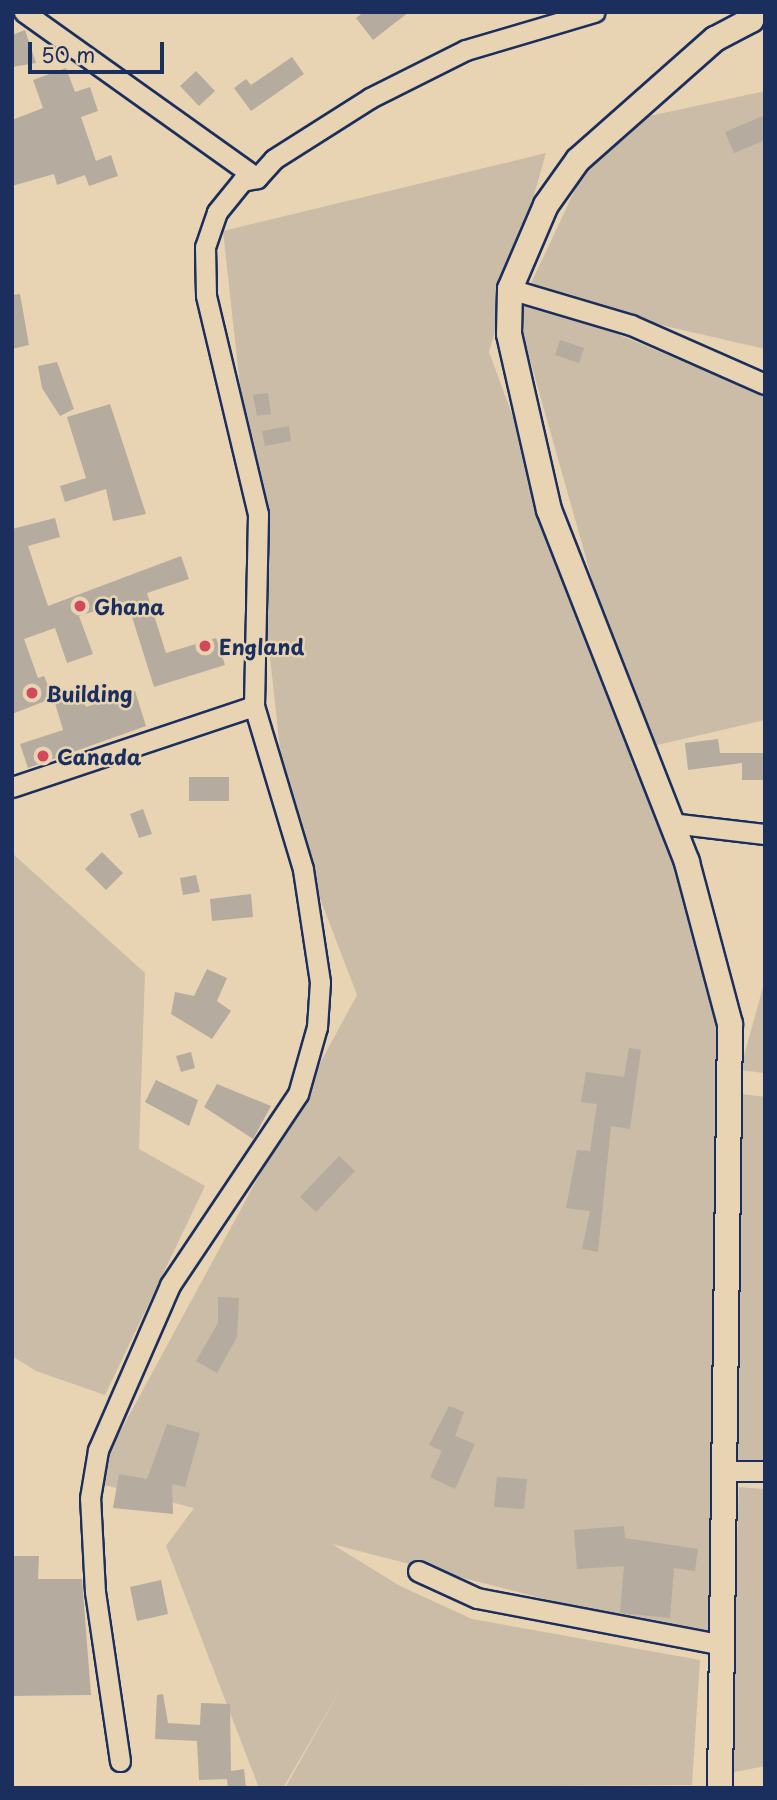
<!DOCTYPE html>
<style>
body{margin:0}
#map{position:relative;width:777px;height:1800px;overflow:hidden;background:#e8d4b3;font-family:"Playpen Sans",sans-serif}
div>[style]{position:absolute}
.green>*{inset:0;background:#cabca7}
.building>*{inset:0;background:#b5ab9e}
.roads{filter:drop-shadow(2px 0 #1b2f5e) drop-shadow(-2px 0 #1b2f5e) drop-shadow(0 2px #1b2f5e) drop-shadow(0 -2px #1b2f5e)}
.minor>*{height:19px;margin:-9.5px;padding:0 9.5px;transform-origin:9.5px;border-radius:9.5px;background:#e8d4b3}
.tertiary>*{height:24px;margin:-12px;padding:0 12px;transform-origin:12px;border-radius:12px;background:#e8d4b3}
.dots>*{width:19px;height:19px;translate:-50% -50%;box-sizing:border-box;border:4px solid #e8d4b3;border-radius:50%}
span{translate:-50% -50%;white-space:nowrap;text-align:center;line-height:1.15;-webkit-text-stroke:5px #e8d4b3;paint-order:stroke}
.poi-label{font-size:21px;color:#1b2f5e;font-weight:700}
.left{translate:0 -50%;text-align:left}
.frame{position:absolute;inset:0;border:14px solid #1b2f5e;pointer-events:none}
.scale{position:absolute;left:28px;top:42px;width:136px;height:32px;box-sizing:border-box;border:4px solid #1b2f5e;border-top:0;padding-left:9px;font-size:21px;line-height:24px;white-space:nowrap;color:#1b2f5e;-webkit-text-stroke:5px #e8d4b3;paint-order:stroke}
</style>
<div id="map">
<div class="green">
<div style="clip-path:polygon(765px 91px,765px 349px,526px 294px,581px 177px,645px 117px)"></div>
<div style="clip-path:polygon(546px 153px,489px 352px,721px 980px,723px 1645px,332px 1544px,400px 1586px,472px 1619px,700px 1660px,692px 1785px,285px 1788px,343px 1685px,283px 1788px,259px 1788px,166px 1546px,194px 1508px,93px 1482px,357px 995px,287px 812px,223px 231px)"></div>
<div style="clip-path:polygon(510px 289px,765px 396px,765px 720px,640px 749px)"></div>
<div style="clip-path:polygon(12px 853px,145px 973px,139px 1149px,205px 1186px,105px 1395px,36px 1371px,12px 1356px)"></div>
<div style="clip-path:polygon(765px 980px,765px 1073px,740px 1070px)"></div>
<div style="clip-path:polygon(742px 1094px,765px 1097px,765px 1467px,734px 1462px)"></div>
<div style="clip-path:polygon(739px 1487px,765px 1489px,765px 1766px,729px 1773px)"></div>
</div>
<div class="building">
<div style="clip-path:polygon(364px 12px,409px 12px,373px 40px,356px 18px)"></div>
<div style="clip-path:polygon(25px 30px,36px 63px,12px 67px,12px 35px)"></div>
<div style="clip-path:polygon(292px 57px,304px 74px,251px 111px,234px 88px,246px 79px,251px 85px)"></div>
<div style="clip-path:polygon(66px 68px,75px 92px,90px 87px,98px 111px,81px 117px,96px 161px,111px 155px,118px 176px,89px 186px,85px 175px,57px 185px,54px 174px,12px 186px,12px 120px,43px 108px,33px 80px)"></div>
<div style="clip-path:polygon(196px 71px,215px 91px,199px 106px,180px 86px)"></div>
<div style="clip-path:polygon(765px 115px,765px 140px,734px 153px,725px 132px)"></div>
<div style="clip-path:polygon(20px 294px,29px 345px,12px 349px,12px 295px)"></div>
<div style="clip-path:polygon(560px 340px,584px 348px,579px 363px,555px 355px)"></div>
<div style="clip-path:polygon(57px 362px,74px 409px,60px 416px,42px 388px,38px 366px)"></div>
<div style="clip-path:polygon(268px 393px,271px 414px,257px 416px,253px 395px)"></div>
<div style="clip-path:polygon(110px 404px,146px 514px,113px 521px,106px 489px,65px 502px,60px 486px,86px 478px,67px 417px)"></div>
<div style="clip-path:polygon(289px 426px,291px 441px,265px 446px,262px 431px)"></div>
<div style="clip-path:polygon(55px 518px,60px 537px,28px 546px,48px 606px,181px 556px,189px 579px,147px 593px,166px 653px,216px 638px,225px 665px,154px 687px,127px 601px,79px 616px,93px 654px,67px 663px,55px 628px,24px 639px,38px 678px,44px 676px,53px 698px,12px 714px,12px 529px)"></div>
<div style="clip-path:polygon(135px 691px,146px 726px,28px 768px,20px 744px,63px 730px,55px 703px,82px 695px,86px 707px)"></div>
<div style="clip-path:polygon(718px 739px,720px 753px,765px 753px,765px 780px,742px 780px,742px 763px,688px 770px,685px 743px)"></div>
<div style="clip-path:polygon(189px 777px,229px 777px,229px 801px,189px 801px)"></div>
<div style="clip-path:polygon(143px 809px,152px 834px,139px 838px,130px 814px)"></div>
<div style="clip-path:polygon(102px 852px,123px 873px,106px 890px,85px 869px)"></div>
<div style="clip-path:polygon(196px 875px,200px 892px,183px 895px,180px 878px)"></div>
<div style="clip-path:polygon(251px 894px,253px 917px,212px 921px,210px 899px)"></div>
<div style="clip-path:polygon(207px 969px,227px 978px,217px 1001px,231px 1011px,212px 1039px,171px 1014px,175px 992px,194px 996px)"></div>
<div style="clip-path:polygon(629px 1048px,641px 1050px,630px 1129px,611px 1126px,598px 1252px,582px 1249px,590px 1211px,566px 1208px,577px 1150px,590px 1151px,597px 1104px,581px 1102px,586px 1072px,624px 1077px)"></div>
<div style="clip-path:polygon(191px 1052px,195px 1068px,181px 1072px,176px 1056px)"></div>
<div style="clip-path:polygon(156px 1080px,198px 1100px,189px 1126px,145px 1102px)"></div>
<div style="clip-path:polygon(217px 1084px,271px 1106px,253px 1139px,204px 1107px)"></div>
<div style="clip-path:polygon(339px 1156px,355px 1171px,316px 1212px,300px 1197px)"></div>
<div style="clip-path:polygon(218px 1297px,239px 1298px,237px 1337px,217px 1373px,196px 1361px,218px 1323px)"></div>
<div style="clip-path:polygon(449px 1406px,464px 1412px,455px 1436px,475px 1444px,455px 1489px,430px 1477px,442px 1451px,429px 1445px)"></div>
<div style="clip-path:polygon(167px 1424px,200px 1433px,185px 1487px,172px 1484px,173px 1514px,113px 1508px,119px 1474px,147px 1479px)"></div>
<div style="clip-path:polygon(497px 1477px,527px 1479px,524px 1509px,494px 1507px)"></div>
<div style="clip-path:polygon(624px 1526px,625px 1538px,698px 1549px,695px 1571px,674px 1568px,670px 1618px,620px 1613px,624px 1566px,577px 1569px,574px 1530px)"></div>
<div style="clip-path:polygon(12px 1556px,39px 1556px,38px 1579px,82px 1579px,91px 1695px,12px 1696px)"></div>
<div style="clip-path:polygon(161px 1580px,168px 1614px,137px 1621px,130px 1587px)"></div>
<div style="clip-path:polygon(163px 1694px,168px 1723px,200px 1725px,201px 1703px,230px 1704px,231px 1771px,244px 1769px,246px 1788px,228px 1788px,227px 1779px,199px 1780px,197px 1741px,155px 1739px,157px 1695px)"></div>
</div>
<div class="roads">
<div class="minor">
<div style="left:24px;top:12px;width:286px;rotate:35.5deg"></div>
<div style="left:510px;top:289px;width:126px;rotate:16.6deg"></div>
<div style="left:631px;top:325px;width:146px;rotate:23.8deg"></div>
<div style="left:12px;top:787px;width:255px;rotate:-18.5deg"></div>
<div style="left:671px;top:823px;width:95px;rotate:6.7deg"></div>
<div style="left:726px;top:1471px;width:39px"></div>
<div style="left:418px;top:1571px;width:65px;rotate:24.6deg"></div>
<div style="left:477px;top:1598px;width:250px;rotate:10.8deg"></div>
<div style="left:120px;top:1761px;width:171px;rotate:-98.4deg"></div>
<div style="left:95px;top:1592px;width:94px;rotate:-93deg"></div>
<div style="left:90px;top:1498px;width:49px;rotate:-80.5deg"></div>
<div style="left:98px;top:1450px;width:180px;rotate:-66.4deg"></div>
<div style="left:170px;top:1285px;width:230px;rotate:-56.2deg"></div>
<div style="left:298px;top:1094px;width:70px;rotate:-74.2deg"></div>
<div style="left:317px;top:1027px;width:45px;rotate:-86.2deg"></div>
<div style="left:320px;top:982px;width:114px;rotate:-98.6deg"></div>
<div style="left:303px;top:869px;width:170px;rotate:-106.7deg"></div>
<div style="left:254px;top:706px;width:192px;rotate:-88.8deg"></div>
<div style="left:258px;top:514px;width:225px;rotate:-103.4deg"></div>
<div style="left:206px;top:295px;width:48px;rotate:-91.2deg"></div>
<div style="left:205px;top:247px;width:37px;rotate:-71deg"></div>
<div style="left:217px;top:212px;width:40px;rotate:-51deg"></div>
<div style="left:242px;top:181px;width:15px;rotate:-11deg"></div>
<div style="left:257px;top:178px;width:25px;rotate:-48deg"></div>
<div style="left:274px;top:159px;width:114px;rotate:-32.4deg"></div>
<div style="left:370px;top:98px;width:107px;rotate:-26.6deg"></div>
<div style="left:466px;top:50px;width:134px;rotate:-16.5deg"></div>
</div>
<div class="tertiary">
<div style="left:720px;top:1788px;width:764px;rotate:-89.25deg"></div>
<div style="left:730px;top:1024px;width:168px;rotate:-104.9deg"></div>
<div style="left:687px;top:862px;width:378px;rotate:-111.4deg"></div>
<div style="left:549px;top:510px;width:180px;rotate:-102.8deg"></div>
<div style="left:509px;top:334px;width:45px;rotate:-88.7deg"></div>
<div style="left:510px;top:289px;width:91px;rotate:-66.8deg"></div>
<div style="left:546px;top:205px;width:55px;rotate:-54.6deg"></div>
<div style="left:578px;top:160px;width:183px;rotate:-41.5deg"></div>
<div style="left:715px;top:39px;width:41px;rotate:-27.8deg"></div>
<div style="left:751px;top:20px;width:9px;rotate:-69deg"></div>
</div>
</div>
<div class="dots">
<div style="left:80px;top:606px;background:#d1495b"></div>
<div style="left:205px;top:646px;background:#d1495b"></div>
<div style="left:32px;top:693px;background:#d1495b"></div>
<div style="left:43px;top:756px;background:#d1495b"></div>
</div>
<div class="poi-label">
<span class="left" style="left:94px;top:606px">Ghana</span>
<span class="left" style="left:219px;top:646px">England</span>
<span class="left" style="left:46px;top:693px">Building</span>
<span class="left" style="left:57px;top:756px">Canada</span>
</div>
<div class="frame"></div>
<div class="scale">50 m</div>
</div>
